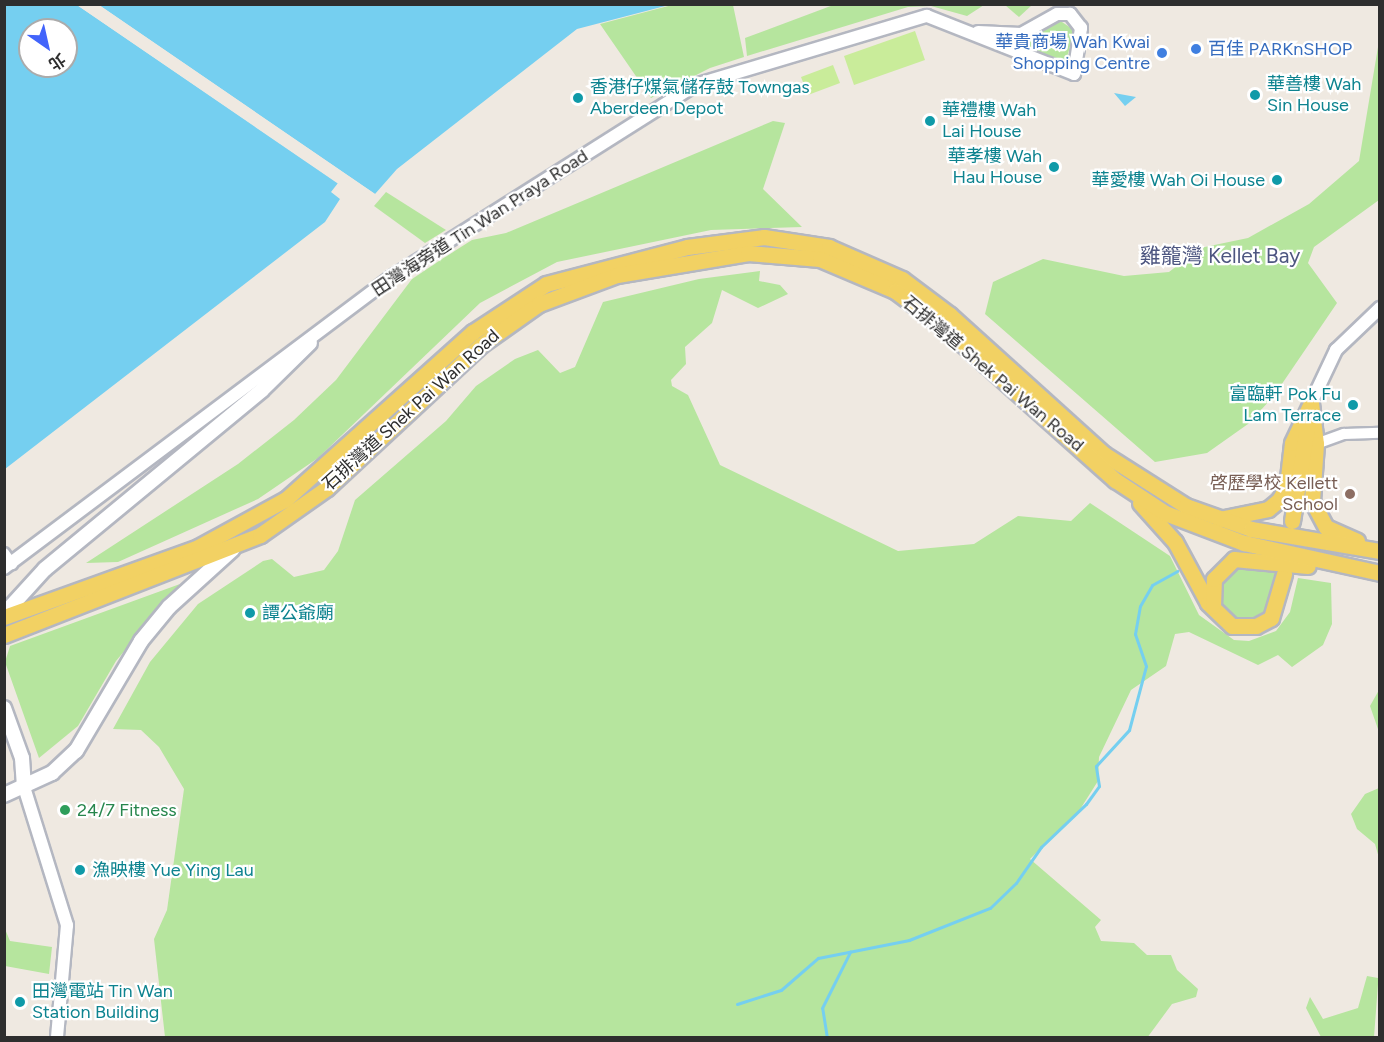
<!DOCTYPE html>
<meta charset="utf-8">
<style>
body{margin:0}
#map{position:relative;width:1384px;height:1042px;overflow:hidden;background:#efe9e1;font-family:Figtree,"Noto Sans TC",sans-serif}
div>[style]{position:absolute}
.green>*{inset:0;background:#b6e59e}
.pitch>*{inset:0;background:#c9ec9a}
.water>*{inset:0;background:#75cff0}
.pier>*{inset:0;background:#efe9e1}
.stream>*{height:3px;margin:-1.5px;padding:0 1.5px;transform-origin:1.5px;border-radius:1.5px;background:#75cff0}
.roads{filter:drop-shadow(2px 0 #b4b7c1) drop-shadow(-2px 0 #b4b7c1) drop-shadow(0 2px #b4b7c1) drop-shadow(0 -2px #b4b7c1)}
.minor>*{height:10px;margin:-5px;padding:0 5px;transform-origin:5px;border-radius:5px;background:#fff}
.tertiary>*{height:12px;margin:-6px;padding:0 6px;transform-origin:6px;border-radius:6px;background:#fff}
.secondary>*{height:14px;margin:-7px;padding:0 7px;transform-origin:7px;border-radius:7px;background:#fff}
.primary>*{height:15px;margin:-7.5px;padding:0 7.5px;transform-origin:7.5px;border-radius:7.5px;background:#f2d163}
.dots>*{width:16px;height:16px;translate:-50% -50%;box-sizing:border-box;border:3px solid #fff;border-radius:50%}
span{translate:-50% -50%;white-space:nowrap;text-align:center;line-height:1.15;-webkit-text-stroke:4.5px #fff;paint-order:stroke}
.shop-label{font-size:18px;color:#366cbe}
.right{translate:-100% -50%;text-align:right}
.left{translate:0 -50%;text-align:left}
.culture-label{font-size:18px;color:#0d838f}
.street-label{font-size:18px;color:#2e2e2e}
.education-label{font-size:18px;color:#785e54}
.leisure-label{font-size:18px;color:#27864d}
.quarter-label{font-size:21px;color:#4d5680}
.frame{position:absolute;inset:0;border:6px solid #2e2e2e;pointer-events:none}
.north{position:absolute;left:18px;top:18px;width:60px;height:60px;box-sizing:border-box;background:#fff;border:2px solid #ababab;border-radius:50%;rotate:146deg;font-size:16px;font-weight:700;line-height:24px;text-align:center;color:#2e2e2e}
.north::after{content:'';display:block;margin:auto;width:21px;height:27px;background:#4264fb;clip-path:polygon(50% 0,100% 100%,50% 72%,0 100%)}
</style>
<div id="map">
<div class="green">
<div style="clip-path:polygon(836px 4px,984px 4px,984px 5px,967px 16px,931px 6px,908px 7px,747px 56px,745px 38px)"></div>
<div style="clip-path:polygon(672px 5px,733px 5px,744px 57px,710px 68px,651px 98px,600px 24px)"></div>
<div style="clip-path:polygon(1005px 5px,1032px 4px,1032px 5px,1019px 17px)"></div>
<div style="clip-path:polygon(1059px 20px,1074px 30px,1066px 62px,1019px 46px)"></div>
<div style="clip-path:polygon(1379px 41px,1379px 200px,1314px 247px,1308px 263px,1337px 303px,1273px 397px,1248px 424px,1207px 453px,1155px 462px,985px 314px,993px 282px,1043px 259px,1124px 276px,1169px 272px,1200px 248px,1248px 238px,1309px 204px,1359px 161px)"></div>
<div style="clip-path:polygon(773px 121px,785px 123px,763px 189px,802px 227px,711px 230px,557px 262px,480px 303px,318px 458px,258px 499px,118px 562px,86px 563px,238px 464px,294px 420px,336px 380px,412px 279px,442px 259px,472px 240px,506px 233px)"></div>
<div style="clip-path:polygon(386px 192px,446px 230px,425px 243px,374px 206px)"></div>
<div style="clip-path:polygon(760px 271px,759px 281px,780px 285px,788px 294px,758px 308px,722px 290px,712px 323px,685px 347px,686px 364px,671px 380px,672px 386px,688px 395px,720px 465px,898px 551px,974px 544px,1018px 516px,1071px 521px,1090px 503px,1170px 556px,1199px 615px,1234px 640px,1249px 641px,1276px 631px,1290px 612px,1298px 578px,1331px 583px,1332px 624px,1323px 645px,1292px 667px,1278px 655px,1258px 665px,1189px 632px,1175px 634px,1166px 666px,1131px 690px,1099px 757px,1098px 781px,1079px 811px,1030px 859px,1101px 920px,1095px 927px,1101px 941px,1134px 943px,1147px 955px,1171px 955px,1177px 970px,1198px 989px,1196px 997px,1172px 1004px,1147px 1038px,165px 1037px,154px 939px,167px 910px,184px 789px,159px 747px,141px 730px,113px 729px,150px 662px,198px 604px,263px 561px,272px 559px,294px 577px,324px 570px,338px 551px,355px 500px,446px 421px,476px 386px,515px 359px,538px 350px,560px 373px,575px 367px,603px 302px,699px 279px)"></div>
<div style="clip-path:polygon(1239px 564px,1280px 567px,1272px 607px,1257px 619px,1238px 620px,1219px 601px,1220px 582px)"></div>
<div style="clip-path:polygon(180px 584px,116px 661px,78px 726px,39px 758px,5px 662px,10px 646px)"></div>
<div style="clip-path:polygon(1379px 690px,1379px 732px,1370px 706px)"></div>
<div style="clip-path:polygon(1379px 788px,1380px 788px,1379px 858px,1375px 844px,1357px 829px,1351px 814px,1365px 794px)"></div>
<div style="clip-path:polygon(5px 929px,10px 941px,52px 947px,49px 974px,5px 966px)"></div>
<div style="clip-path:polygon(1379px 971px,1374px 1037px,1321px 1037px,1306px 1008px,1310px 997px,1323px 1019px,1358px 1008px,1367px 976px,1378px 978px)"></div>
</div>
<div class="pitch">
<div style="clip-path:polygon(915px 31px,925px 60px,854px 85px,844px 56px)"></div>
<div style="clip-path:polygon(833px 65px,840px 83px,808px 95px,801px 77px)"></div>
</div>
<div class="water">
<div style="clip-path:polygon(evenodd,5px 5px,77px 5px,338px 183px,331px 192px,340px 199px,325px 222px,5px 469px,5px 5px,30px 30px,66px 30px,66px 66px,30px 66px,30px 30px)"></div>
<div style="clip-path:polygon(99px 5px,669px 5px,577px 29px,397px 169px,375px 194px)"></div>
<div style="clip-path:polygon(1114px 93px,1136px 97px,1125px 106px)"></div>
</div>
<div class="pier">
<div style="clip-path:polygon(83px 4px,339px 181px,340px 185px,77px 5px)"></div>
<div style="clip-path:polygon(96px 4px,99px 5px,375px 194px,373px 196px)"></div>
</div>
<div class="stream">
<div style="left:737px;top:1004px;width:46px;rotate:-17.7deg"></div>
<div style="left:781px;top:990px;width:49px;rotate:-40.9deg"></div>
<div style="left:818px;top:958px;width:93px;rotate:-11.2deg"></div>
<div style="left:909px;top:940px;width:87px;rotate:-21.6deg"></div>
<div style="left:990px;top:908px;width:36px;rotate:-44deg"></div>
<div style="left:1016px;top:883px;width:44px;rotate:-55.2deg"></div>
<div style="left:1041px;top:847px;width:62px;rotate:-43.7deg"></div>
<div style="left:1086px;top:804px;width:22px;rotate:-54deg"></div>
<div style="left:1099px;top:786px;width:20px;rotate:-99deg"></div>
<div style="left:1096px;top:766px;width:49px;rotate:-47.5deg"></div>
<div style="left:1129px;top:730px;width:66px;rotate:-75.1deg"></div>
<div style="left:1146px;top:666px;width:34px;rotate:-109deg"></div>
<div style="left:1135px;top:634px;width:28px;rotate:-80deg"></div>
<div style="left:1140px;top:606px;width:24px;rotate:-60deg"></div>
<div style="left:1152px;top:585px;width:29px;rotate:-29deg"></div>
<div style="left:827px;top:1038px;width:30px;rotate:-99deg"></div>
<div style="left:822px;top:1008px;width:63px;rotate:-63.4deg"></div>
</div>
<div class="roads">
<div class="minor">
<div style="left:1316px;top:444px;width:30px;rotate:-20deg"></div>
<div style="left:1344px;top:434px;width:36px;rotate:-2deg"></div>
<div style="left:4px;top:553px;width:14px;rotate:54deg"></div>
</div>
<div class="tertiary">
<div style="left:1311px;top:403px;width:59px;rotate:-64.7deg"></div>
<div style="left:1336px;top:350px;width:61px;rotate:-43.7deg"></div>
<div style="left:4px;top:568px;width:483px;rotate:-36.9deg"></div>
<div style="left:390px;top:278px;width:361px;rotate:-32.3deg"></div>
<div style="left:695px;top:85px;width:242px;rotate:-16.6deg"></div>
<div style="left:927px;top:16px;width:158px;rotate:21.5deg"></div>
<div style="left:1074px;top:74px;width:47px;rotate:-81.3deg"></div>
<div style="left:1081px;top:28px;width:18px;rotate:-128deg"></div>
<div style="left:1070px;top:14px;width:13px;rotate:180deg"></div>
<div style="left:1057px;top:14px;width:41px;rotate:150.9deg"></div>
<div style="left:1021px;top:34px;width:43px;rotate:-177.3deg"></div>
<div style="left:24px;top:787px;width:145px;rotate:72.7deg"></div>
<div style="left:67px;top:925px;width:113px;rotate:95.1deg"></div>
</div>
<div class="secondary">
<div style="left:4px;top:614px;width:61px;rotate:-47.7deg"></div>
<div style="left:45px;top:569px;width:281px;rotate:-39.5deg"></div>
<div style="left:262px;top:390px;width:67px;rotate:-44.4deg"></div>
<div style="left:4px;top:708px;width:53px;rotate:70.2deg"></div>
<div style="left:22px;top:758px;width:29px;rotate:86deg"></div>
<div style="left:4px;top:795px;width:53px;rotate:-24.6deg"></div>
<div style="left:52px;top:773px;width:33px;rotate:-43deg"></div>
<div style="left:76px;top:751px;width:128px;rotate:-59.4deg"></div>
<div style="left:141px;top:641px;width:44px;rotate:-50.5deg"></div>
<div style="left:169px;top:607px;width:86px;rotate:-42.2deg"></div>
</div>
<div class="primary">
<div style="left:1311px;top:403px;width:41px;rotate:83deg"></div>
<div style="left:1316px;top:444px;width:57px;rotate:94deg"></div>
<div style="left:1312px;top:501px;width:30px;rotate:62deg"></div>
<div style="left:1326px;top:527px;width:34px;rotate:24deg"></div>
<div style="left:1140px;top:503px;width:52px;rotate:48.1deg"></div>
<div style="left:1175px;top:542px;width:69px;rotate:61.6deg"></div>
<div style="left:1208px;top:603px;width:33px;rotate:44deg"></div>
<div style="left:1232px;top:626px;width:24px"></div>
<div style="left:1256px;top:626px;width:17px;rotate:-28deg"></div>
<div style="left:1271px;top:618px;width:46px;rotate:-73.5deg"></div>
<div style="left:1219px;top:519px;width:50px;rotate:-11.5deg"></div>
<div style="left:1268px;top:509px;width:14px;rotate:-39deg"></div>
<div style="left:1279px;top:500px;width:16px;rotate:-60deg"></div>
<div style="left:1287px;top:486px;width:43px;rotate:-83.4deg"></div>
<div style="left:1292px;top:443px;width:44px;rotate:-64.6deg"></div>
<div style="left:1292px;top:521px;width:101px;rotate:-80.9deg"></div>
<div style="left:1213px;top:606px;width:27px;rotate:-88deg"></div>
<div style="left:1214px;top:579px;width:28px;rotate:-45deg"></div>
<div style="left:1234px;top:559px;width:74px;rotate:5.4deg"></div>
<div style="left:4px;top:617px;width:206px;rotate:-19.8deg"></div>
<div style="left:198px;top:547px;width:100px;rotate:-28.6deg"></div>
<div style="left:286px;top:499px;width:251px;rotate:-41.8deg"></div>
<div style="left:473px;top:332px;width:87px;rotate:-33.3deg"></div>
<div style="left:546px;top:284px;width:146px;rotate:-14.7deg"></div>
<div style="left:687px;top:247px;width:78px;rotate:-7.4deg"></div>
<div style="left:764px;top:237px;width:66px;rotate:8.7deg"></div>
<div style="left:829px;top:247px;width:80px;rotate:23.7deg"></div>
<div style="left:902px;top:279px;width:60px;rotate:36.9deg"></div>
<div style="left:950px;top:315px;width:207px;rotate:42.1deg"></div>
<div style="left:1104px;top:454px;width:97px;rotate:32.4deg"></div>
<div style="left:1186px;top:506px;width:69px;rotate:19.5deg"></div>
<div style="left:1251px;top:529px;width:131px;rotate:9.7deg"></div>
<div style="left:4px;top:635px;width:275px;rotate:-21.3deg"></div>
<div style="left:260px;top:535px;width:82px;rotate:-35deg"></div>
<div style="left:327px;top:488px;width:210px;rotate:-42.9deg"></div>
<div style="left:481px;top:345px;width:71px;rotate:-35.3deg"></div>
<div style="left:539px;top:304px;width:83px;rotate:-20.4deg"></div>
<div style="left:617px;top:275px;width:133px;rotate:-9.5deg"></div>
<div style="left:748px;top:253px;width:72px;rotate:4.8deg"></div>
<div style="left:820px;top:259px;width:82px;rotate:23.1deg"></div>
<div style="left:895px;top:291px;width:59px;rotate:36.7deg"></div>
<div style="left:942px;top:326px;width:232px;rotate:41.7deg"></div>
<div style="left:1115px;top:480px;width:60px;rotate:33.4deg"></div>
<div style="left:1165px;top:513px;width:85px;rotate:20.8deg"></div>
<div style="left:1244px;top:543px;width:139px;rotate:12.4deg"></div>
</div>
</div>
<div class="dots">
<div style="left:1196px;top:49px;background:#3f7fe0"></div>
<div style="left:1162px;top:53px;background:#3f7fe0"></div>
<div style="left:1255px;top:95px;background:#0f9aa8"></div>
<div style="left:578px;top:98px;background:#0f9aa8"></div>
<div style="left:930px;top:121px;background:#0f9aa8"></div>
<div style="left:1054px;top:167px;background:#0f9aa8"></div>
<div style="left:1277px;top:180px;background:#0f9aa8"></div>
<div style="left:1353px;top:405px;background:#0f9aa8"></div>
<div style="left:1350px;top:494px;background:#8d6e63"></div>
<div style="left:250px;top:613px;background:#0f9aa8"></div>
<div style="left:65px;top:810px;background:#2e9e5b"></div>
<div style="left:80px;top:870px;background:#0f9aa8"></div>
<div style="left:20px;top:1002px;background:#0f9aa8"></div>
</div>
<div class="shop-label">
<span class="right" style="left:1150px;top:53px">華貴商場 Wah Kwai<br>Shopping Centre</span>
<span class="left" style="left:1208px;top:49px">百佳 PARKnSHOP</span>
</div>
<div class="culture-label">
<span class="left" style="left:1267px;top:95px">華善樓 Wah<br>Sin House</span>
<span class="left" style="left:590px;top:98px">香港仔煤氣儲存鼓 Towngas<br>Aberdeen Depot</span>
<span class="left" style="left:942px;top:121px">華禮樓 Wah<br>Lai House</span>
<span class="right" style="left:1042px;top:167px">華孝樓 Wah<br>Hau House</span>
<span class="right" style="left:1265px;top:180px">華愛樓 Wah Oi House</span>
<span class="right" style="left:1341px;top:405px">富臨軒 Pok Fu<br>Lam Terrace</span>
<span class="left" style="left:262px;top:613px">譚公爺廟</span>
<span class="left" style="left:92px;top:870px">漁映樓 Yue Ying Lau</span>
<span class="left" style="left:32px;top:1002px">田灣電站 Tin Wan<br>Station Building</span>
</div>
<div class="street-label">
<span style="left:480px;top:223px;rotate:-33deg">田灣海旁道 Tin Wan Praya Road</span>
<span style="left:993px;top:374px;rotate:40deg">石排灣道 Shek Pai Wan Road</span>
<span style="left:411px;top:410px;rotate:-42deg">石排灣道 Shek Pai Wan Road</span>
</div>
<div class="education-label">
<span class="right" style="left:1338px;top:494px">啓歷學校 Kellett<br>School</span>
</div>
<div class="leisure-label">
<span class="left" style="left:77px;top:810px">24/7 Fitness</span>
</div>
<div class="quarter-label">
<span style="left:1220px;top:256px">雞籠灣 Kellet Bay</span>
</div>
<div class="frame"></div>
<div class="north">北</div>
</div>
